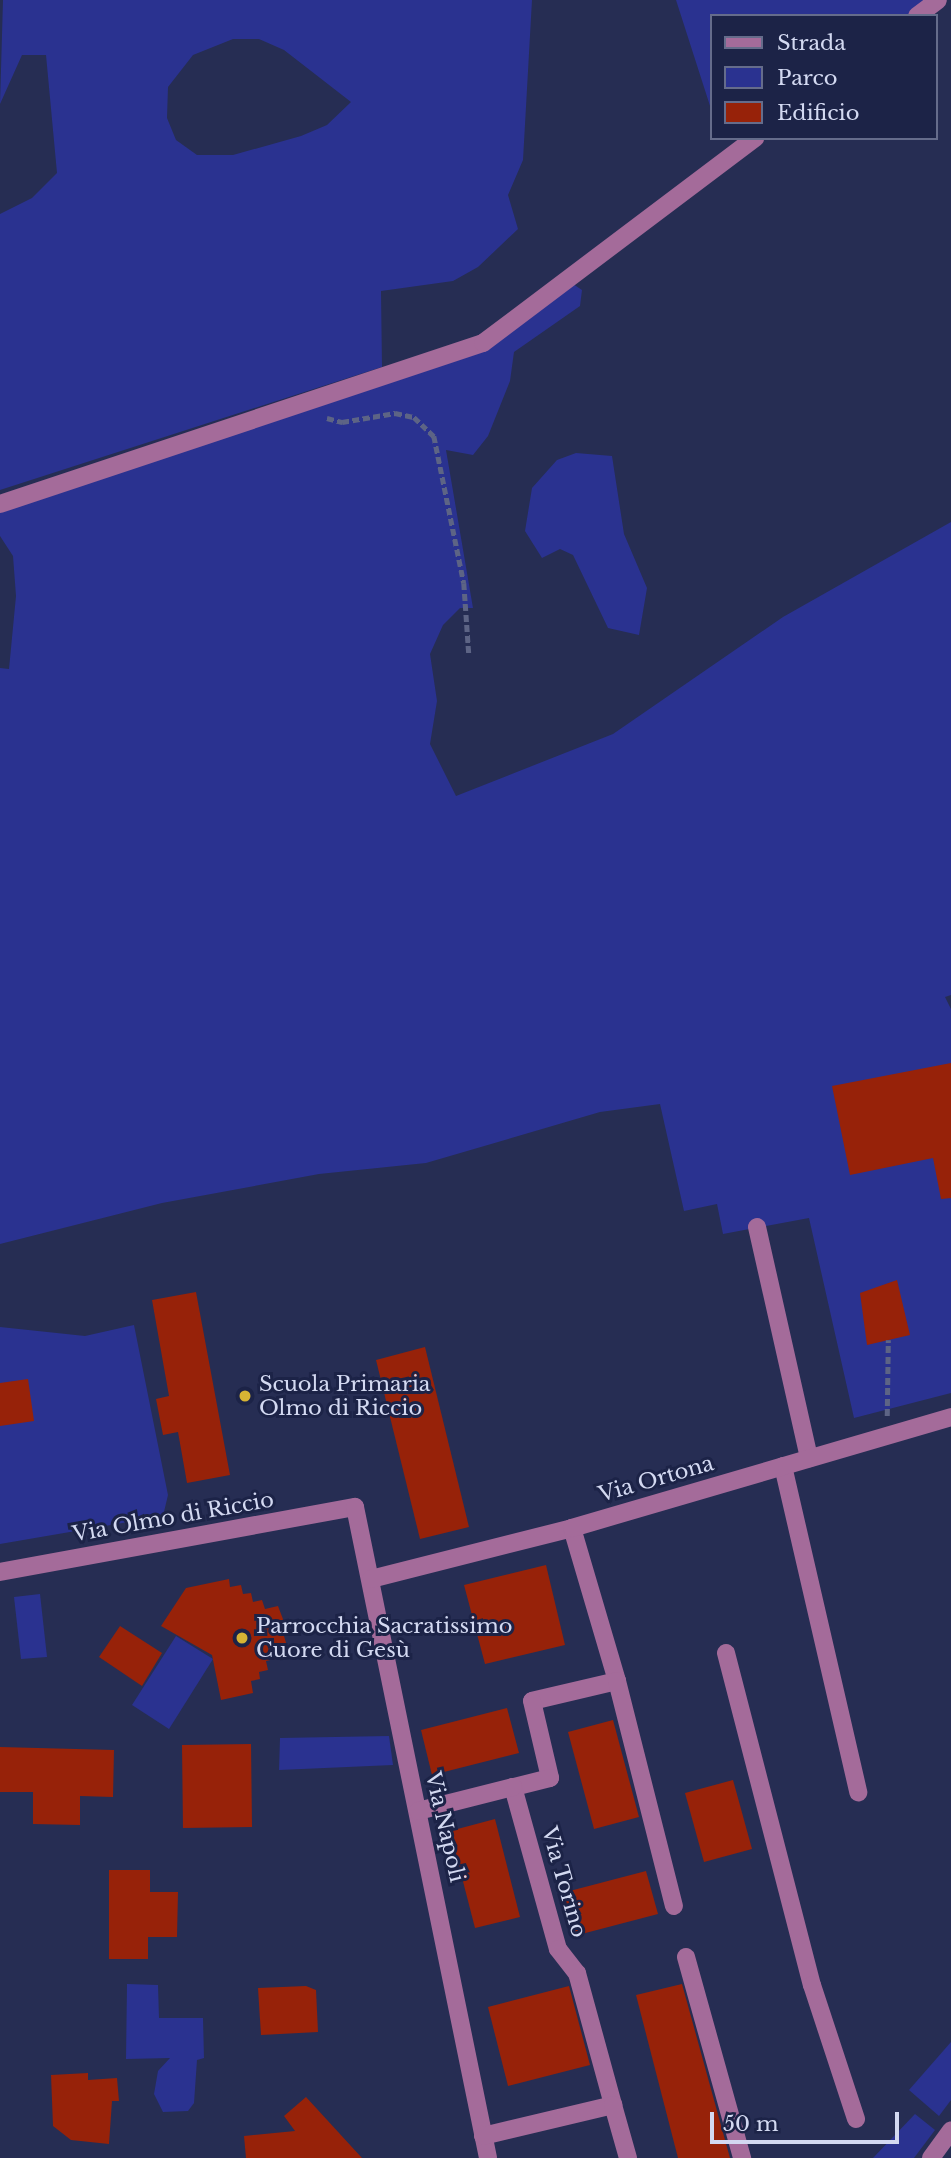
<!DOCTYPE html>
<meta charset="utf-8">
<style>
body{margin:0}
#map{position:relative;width:951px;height:2158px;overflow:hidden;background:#262d53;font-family:"Libre Baskerville",serif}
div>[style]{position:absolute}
.green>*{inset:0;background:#2a3290}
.building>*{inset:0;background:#972209}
.path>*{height:4.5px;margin-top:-2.25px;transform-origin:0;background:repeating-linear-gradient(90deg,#5d6485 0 7px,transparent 0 10.5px)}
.minor>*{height:18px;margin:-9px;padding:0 9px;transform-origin:9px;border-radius:9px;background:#a46b9a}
.dots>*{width:19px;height:19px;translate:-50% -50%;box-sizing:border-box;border:4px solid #1c2347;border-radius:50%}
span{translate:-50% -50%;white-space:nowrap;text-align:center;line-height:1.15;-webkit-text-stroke:6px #1c2347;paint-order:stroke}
.poi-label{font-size:21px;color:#d3d9f1}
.left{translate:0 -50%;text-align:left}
.street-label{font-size:21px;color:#d3d9f1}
.legend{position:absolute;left:710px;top:14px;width:228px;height:126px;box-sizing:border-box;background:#1c2347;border:2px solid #656c8b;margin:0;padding:9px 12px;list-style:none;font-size:21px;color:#d3d9f1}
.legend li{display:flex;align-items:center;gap:14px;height:35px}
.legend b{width:35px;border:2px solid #656c8b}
.scale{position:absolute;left:710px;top:2112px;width:189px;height:32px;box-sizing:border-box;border:4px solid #d3d9f1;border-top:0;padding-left:9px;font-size:21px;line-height:24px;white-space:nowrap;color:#d3d9f1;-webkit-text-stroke:5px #1c2347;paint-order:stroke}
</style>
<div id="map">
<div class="green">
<div style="clip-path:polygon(evenodd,3px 0,532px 0,523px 160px,508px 195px,518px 229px,478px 267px,453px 281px,381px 291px,382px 367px,0 490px,0 214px,32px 198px,57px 173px,46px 55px,22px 55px,0 104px,3px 0,233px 39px,259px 39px,284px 50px,351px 102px,327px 125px,301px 136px,233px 155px,197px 155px,176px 140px,167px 118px,168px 87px,193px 55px,233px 39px)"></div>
<div style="clip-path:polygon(676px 0,930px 0,908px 16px,711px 16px,711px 109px)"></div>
<div style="clip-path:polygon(573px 284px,582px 290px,580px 306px,514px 352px,510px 381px,488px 436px,473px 455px,446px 450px,473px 608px,460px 608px,443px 625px,430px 654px,437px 701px,430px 744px,456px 796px,613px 734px,783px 617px,951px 522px,951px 995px,945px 997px,951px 1009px,951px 1393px,854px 1418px,809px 1218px,723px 1234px,717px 1204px,684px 1211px,660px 1104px,600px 1112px,426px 1163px,319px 1174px,162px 1203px,0 1244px,0 668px,9px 669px,16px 596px,13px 556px,0 536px,0 509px,454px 359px)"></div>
<div style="clip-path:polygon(576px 453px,612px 456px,624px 534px,647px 588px,639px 635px,608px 628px,573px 555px,560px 549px,542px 558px,525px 531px,532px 488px,557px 460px)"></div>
<div style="clip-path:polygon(134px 1325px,168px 1495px,163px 1516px,0 1544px,0 1327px,85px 1336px)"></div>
<div style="clip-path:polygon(40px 1594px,47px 1657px,21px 1659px,14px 1597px)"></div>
<div style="clip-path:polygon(176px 1636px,213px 1659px,169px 1729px,132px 1705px)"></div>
<div style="clip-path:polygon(389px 1736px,393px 1765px,279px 1770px,280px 1738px)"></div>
<div style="clip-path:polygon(127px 1984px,158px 1985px,159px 2018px,203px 2018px,204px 2058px,197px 2060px,194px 2103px,188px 2111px,163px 2112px,154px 2094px,158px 2071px,170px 2058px,126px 2059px)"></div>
<div style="clip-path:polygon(951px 2042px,951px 2100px,939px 2116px,909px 2090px)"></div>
<div style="clip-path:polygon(915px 2114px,935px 2130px,914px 2158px,873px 2158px)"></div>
</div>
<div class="building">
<div style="clip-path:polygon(951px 1063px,951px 1198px,941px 1199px,933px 1158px,850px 1175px,832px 1086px)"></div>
<div style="clip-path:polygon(897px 1280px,910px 1335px,867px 1345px,860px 1293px)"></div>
<div style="clip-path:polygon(196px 1292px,230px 1475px,187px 1483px,178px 1432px,163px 1435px,156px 1399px,169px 1396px,152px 1300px)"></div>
<div style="clip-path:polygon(425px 1347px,469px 1527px,420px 1539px,376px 1360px)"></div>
<div style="clip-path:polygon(28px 1379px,34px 1421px,0 1426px,0 1383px)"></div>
<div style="clip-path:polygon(546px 1565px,565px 1645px,485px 1664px,464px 1585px)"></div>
<div style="clip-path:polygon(229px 1579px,230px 1587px,241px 1585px,243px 1594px,251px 1593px,253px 1602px,262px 1600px,265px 1609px,278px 1606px,289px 1635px,284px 1636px,287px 1646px,273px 1649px,275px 1659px,266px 1661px,268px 1670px,259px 1672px,260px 1679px,251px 1681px,253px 1693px,221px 1700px,212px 1655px,161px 1626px,186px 1588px)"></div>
<div style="clip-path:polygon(120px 1626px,162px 1653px,142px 1686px,99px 1657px)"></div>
<div style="clip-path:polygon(507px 1708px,519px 1753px,432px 1775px,421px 1730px)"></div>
<div style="clip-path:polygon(613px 1720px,639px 1817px,594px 1829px,568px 1732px)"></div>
<div style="clip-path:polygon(251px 1744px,252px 1827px,183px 1828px,182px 1745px)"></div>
<div style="clip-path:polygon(0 1747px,114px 1750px,113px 1797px,80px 1796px,80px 1825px,33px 1824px,33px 1792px,0 1792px)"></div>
<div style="clip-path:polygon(733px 1780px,752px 1849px,704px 1862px,685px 1793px)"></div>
<div style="clip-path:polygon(495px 1819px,520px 1917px,475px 1928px,450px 1831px)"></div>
<div style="clip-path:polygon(109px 1870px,150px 1870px,150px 1892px,178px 1892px,177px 1937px,148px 1937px,148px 1959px,109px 1959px)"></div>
<div style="clip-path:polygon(646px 1871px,658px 1914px,574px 1936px,562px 1893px)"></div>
<div style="clip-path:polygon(682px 1984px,730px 2158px,678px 2158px,636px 1995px)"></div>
<div style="clip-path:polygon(306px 1986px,316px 1990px,318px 2032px,261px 2035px,258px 1988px)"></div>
<div style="clip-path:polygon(569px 1986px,590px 2065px,508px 2086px,488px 2007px)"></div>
<div style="clip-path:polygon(88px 2073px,88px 2080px,117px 2078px,119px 2101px,112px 2101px,109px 2144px,71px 2140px,53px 2126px,51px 2075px)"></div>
<div style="clip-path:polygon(306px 2097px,362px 2158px,246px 2158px,244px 2136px,295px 2131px,284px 2116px)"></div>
</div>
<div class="path">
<div style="left:327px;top:418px;width:16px;rotate:15deg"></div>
<div style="left:342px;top:422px;width:54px;rotate:-9.6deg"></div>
<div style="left:395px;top:413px;width:19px;rotate:12deg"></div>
<div style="left:414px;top:417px;width:28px;rotate:44deg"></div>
<div style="left:434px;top:436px;width:150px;rotate:78.5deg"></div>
<div style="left:464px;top:583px;width:71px;rotate:86deg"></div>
<div style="left:887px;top:1416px;width:76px;rotate:-89.2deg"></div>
</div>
<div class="minor">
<div style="left:917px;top:16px;width:26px;rotate:-37deg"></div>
<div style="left:0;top:504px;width:509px;rotate:-18.43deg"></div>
<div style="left:483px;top:343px;width:341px;rotate:-37deg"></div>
<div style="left:757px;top:1227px;width:237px;rotate:77.3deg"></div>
<div style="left:783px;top:1466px;width:335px;rotate:77deg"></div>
<div style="left:572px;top:1528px;width:159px;rotate:73.6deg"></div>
<div style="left:617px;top:1681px;width:87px;rotate:166.8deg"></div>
<div style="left:532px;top:1701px;width:79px;rotate:76.8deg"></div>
<div style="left:550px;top:1778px;width:38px;rotate:166deg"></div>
<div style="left:513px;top:1787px;width:168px;rotate:74.5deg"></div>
<div style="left:558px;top:1949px;width:31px;rotate:52deg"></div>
<div style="left:577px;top:1973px;width:137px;rotate:74.7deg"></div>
<div style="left:0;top:1572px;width:361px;rotate:-10.4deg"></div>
<div style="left:355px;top:1507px;width:664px;rotate:78.45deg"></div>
<div style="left:371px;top:1579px;width:207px;rotate:-14.2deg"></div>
<div style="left:572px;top:1528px;width:395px;rotate:-16.3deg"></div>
<div style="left:726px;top:1653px;width:343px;rotate:75.5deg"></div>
<div style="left:812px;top:1985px;width:141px;rotate:71.8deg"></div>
<div style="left:617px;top:1681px;width:232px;rotate:75.8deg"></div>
<div style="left:418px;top:1811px;width:98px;rotate:-14.2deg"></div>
<div style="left:686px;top:1957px;width:209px;rotate:74.4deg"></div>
<div style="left:483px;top:2136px;width:134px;rotate:-13.4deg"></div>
<div style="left:613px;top:2105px;width:55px;rotate:74.2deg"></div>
<div style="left:931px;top:2158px;width:34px;rotate:-54deg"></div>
</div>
<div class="dots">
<div style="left:245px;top:1396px;background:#d7b434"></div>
<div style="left:242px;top:1638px;background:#d7b434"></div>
</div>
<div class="poi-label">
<span class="left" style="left:259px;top:1396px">Scuola Primaria<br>Olmo di Riccio</span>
<span class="left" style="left:256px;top:1638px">Parrocchia Sacratissimo<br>Cuore di Gesù</span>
</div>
<div class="street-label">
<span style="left:656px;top:1479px;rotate:-16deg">Via Ortona</span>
<span style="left:173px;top:1517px;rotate:-10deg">Via Olmo di Riccio</span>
<span style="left:445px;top:1827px;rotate:77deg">Via Napoli</span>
<span style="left:564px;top:1882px;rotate:74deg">Via Torino</span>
</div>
<ul class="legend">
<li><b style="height:9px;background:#a46b9a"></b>Strada</li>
<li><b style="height:19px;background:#2a3290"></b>Parco</li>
<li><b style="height:19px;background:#972209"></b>Edificio</li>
</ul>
<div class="scale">50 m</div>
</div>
